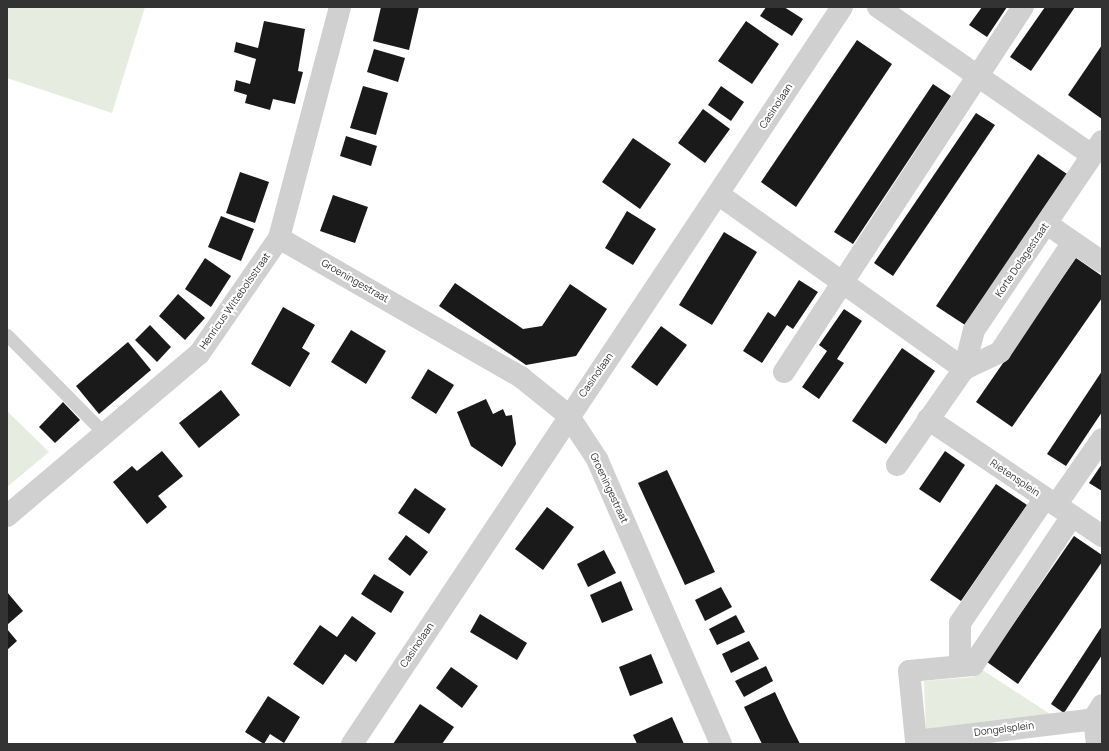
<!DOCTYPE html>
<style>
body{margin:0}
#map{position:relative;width:1109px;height:751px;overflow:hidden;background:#fff;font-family:Manrope,sans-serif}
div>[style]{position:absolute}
.green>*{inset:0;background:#e6ecdf}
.building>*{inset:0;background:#1a1a1a}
.service>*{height:13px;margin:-6.5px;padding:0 6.5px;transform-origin:6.5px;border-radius:6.5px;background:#d0d0d0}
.minor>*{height:22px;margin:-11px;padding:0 11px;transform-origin:11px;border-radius:11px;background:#d0d0d0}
span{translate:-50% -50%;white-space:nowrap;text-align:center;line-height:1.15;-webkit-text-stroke:4px #fff;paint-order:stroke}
.street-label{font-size:10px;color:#333}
.frame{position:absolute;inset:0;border:8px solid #333;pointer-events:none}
</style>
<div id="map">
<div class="green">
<div style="clip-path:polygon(7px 7px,145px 7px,112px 113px,7px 78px)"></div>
<div style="clip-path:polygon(7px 411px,49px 452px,7px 487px)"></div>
<div style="clip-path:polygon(981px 669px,1056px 718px,926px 732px,924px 681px,973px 677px)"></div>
</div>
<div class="building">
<div style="clip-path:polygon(381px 7px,419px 7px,409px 50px,373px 41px)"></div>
<div style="clip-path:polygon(766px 7px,784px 7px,803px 19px,792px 36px,760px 16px)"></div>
<div style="clip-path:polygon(982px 7px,1007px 7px,987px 37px,969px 25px)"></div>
<div style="clip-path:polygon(1045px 7px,1075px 7px,1031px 71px,1010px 57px)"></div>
<div style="clip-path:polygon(264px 21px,305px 29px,298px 71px,303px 72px,295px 104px,273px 99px,270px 110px,245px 103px,247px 95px,234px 91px,236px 80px,250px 84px,256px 59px,234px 52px,236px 42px,258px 48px)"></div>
<div style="clip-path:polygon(746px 21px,779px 44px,752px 84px,718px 61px)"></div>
<div style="clip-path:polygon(857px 40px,892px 64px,796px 207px,761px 182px)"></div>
<div style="clip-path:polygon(1102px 45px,1102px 119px,1068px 95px)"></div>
<div style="clip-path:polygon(374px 49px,405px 58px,398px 82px,367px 72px)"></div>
<div style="clip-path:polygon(933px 84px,951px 96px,853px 244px,834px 232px)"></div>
<div style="clip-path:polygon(363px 86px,388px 93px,376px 135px,350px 128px)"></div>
<div style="clip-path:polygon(721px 86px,744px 102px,731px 121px,708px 105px)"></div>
<div style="clip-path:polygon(703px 109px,730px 129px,705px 163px,678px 143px)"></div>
<div style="clip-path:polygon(976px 113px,995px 125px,893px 276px,874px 263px)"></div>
<div style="clip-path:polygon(346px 136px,377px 146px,371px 166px,340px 156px)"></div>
<div style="clip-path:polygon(633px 138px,671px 164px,640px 209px,602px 182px)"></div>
<div style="clip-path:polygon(1038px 154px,1067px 174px,965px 325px,936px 306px)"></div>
<div style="clip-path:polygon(240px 172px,269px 182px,255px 223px,226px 213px)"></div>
<div style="clip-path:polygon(333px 195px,368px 207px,355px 243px,320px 231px)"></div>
<div style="clip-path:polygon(627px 211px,656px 229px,633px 265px,605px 248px)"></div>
<div style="clip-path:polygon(221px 216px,254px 229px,241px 261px,208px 247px)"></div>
<div style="clip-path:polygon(724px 232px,757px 252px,712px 325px,679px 305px)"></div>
<div style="clip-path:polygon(205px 258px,231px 276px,211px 307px,185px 289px)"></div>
<div style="clip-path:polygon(1076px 258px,1102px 276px,1102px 298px,1012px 427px,976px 402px)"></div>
<div style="clip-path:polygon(799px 280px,818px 292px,793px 329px,787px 325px,762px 363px,743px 351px,768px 312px,775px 317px)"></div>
<div style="clip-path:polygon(455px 283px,523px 329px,542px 326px,570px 284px,607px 309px,576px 356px,526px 365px,439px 306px)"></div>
<div style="clip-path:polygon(178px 294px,205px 318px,185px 340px,159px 316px)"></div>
<div style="clip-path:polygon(283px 307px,315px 325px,302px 348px,310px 353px,290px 387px,251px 364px)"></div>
<div style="clip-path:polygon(844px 309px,862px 321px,837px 359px,844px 363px,819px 399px,802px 387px,827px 351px,819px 345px)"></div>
<div style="clip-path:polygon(150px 325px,171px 347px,157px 362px,135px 340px)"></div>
<div style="clip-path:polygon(661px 326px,687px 345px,657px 386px,631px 367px)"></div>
<div style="clip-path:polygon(351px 330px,386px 351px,366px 384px,331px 362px)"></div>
<div style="clip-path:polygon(128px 342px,151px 370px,99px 414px,76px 386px)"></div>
<div style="clip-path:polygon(902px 348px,935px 371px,886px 444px,852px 421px)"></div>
<div style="clip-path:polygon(428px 369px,454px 385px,436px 414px,411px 398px)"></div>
<div style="clip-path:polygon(1102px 371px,1102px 412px,1066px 466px,1047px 454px)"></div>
<div style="clip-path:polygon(221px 390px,240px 415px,199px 448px,179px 423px)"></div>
<div style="clip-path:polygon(486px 399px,493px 414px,503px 409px,506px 416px,512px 415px,516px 444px,502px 467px,471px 446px,457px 412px)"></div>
<div style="clip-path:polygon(63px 402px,80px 420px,55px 443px,39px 427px)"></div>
<div style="clip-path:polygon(162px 451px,183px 476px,158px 496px,167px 507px,147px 524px,113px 482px,132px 466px,137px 471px)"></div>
<div style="clip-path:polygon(945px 451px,965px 465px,940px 503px,919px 489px)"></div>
<div style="clip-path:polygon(1102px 464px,1102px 491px,1089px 483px)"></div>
<div style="clip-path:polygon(667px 470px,715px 572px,685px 585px,638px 483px)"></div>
<div style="clip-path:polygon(996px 484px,1027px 505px,961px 601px,930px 580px)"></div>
<div style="clip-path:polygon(415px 488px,446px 509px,429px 534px,398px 513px)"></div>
<div style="clip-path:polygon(547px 507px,574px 527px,543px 570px,515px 549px)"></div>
<div style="clip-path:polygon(406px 535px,428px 552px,410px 576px,388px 559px)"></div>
<div style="clip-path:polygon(1074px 536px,1102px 555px,1102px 562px,1018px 684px,987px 662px)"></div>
<div style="clip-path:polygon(604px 550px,616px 573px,588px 587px,577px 564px)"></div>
<div style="clip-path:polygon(374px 574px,404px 592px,391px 613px,361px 594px)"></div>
<div style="clip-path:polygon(621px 581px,633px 610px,602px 623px,590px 595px)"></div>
<div style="clip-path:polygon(721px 587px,732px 607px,705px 621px,695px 600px)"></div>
<div style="clip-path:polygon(7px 592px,23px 611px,7px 625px)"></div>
<div style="clip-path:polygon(480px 614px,527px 643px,517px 660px,470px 632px)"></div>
<div style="clip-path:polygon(736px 615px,745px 632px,717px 645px,709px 629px)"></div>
<div style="clip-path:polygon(352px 616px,376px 633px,356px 662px,345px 654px,323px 685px,293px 664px,320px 625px,337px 637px)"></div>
<div style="clip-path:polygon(1102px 626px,1102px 655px,1064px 713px,1051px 704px)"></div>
<div style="clip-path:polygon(7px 629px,17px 641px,7px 650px)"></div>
<div style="clip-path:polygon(749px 641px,759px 659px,731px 673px,722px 654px)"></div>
<div style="clip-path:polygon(651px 654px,663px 683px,630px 696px,619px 667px)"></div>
<div style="clip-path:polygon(766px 666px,773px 681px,744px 697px,735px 681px)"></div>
<div style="clip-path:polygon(451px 667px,478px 686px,462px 708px,436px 688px)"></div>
<div style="clip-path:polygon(775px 692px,789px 722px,800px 744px,762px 744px,744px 707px)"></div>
<div style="clip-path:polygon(268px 696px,300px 717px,284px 743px,270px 734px,264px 744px,245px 732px)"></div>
<div style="clip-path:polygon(420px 704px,454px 727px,442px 744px,393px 744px)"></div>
<div style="clip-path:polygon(672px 717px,684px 744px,637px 744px,633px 735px)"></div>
</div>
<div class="service">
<div style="left:7px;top:335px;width:138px;rotate:45.3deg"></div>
</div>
<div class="minor">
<div style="left:878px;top:7px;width:260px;rotate:34.7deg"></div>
<div style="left:718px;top:194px;width:302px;rotate:35.4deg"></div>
<div style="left:1047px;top:224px;width:67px;rotate:34.6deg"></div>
<div style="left:279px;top:238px;width:280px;rotate:29.9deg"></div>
<div style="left:522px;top:378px;width:59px;rotate:38.8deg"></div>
<div style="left:568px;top:415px;width:53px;rotate:56.6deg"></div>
<div style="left:597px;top:459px;width:311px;rotate:66.5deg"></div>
<div style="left:964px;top:369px;width:40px;rotate:-25deg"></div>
<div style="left:1000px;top:352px;width:132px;rotate:-56.4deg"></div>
<div style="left:784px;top:372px;width:436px;rotate:-56.8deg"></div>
<div style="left:928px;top:419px;width:210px;rotate:33.9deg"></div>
<div style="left:897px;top:465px;width:117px;rotate:-55.1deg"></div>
<div style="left:964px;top:369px;width:40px;rotate:-75.6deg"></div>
<div style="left:974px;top:330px;width:228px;rotate:-55.9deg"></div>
<div style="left:1056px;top:505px;width:80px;rotate:-55.1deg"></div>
<div style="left:7px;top:516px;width:251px;rotate:-40.2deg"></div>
<div style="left:199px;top:354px;width:141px;rotate:-55.4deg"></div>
<div style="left:279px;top:238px;width:239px;rotate:-75.2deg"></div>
<div style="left:1072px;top:516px;width:179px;rotate:123.6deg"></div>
<div style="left:973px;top:665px;width:64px;rotate:174.6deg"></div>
<div style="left:909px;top:671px;width:70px;rotate:84.3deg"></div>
<div style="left:916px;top:741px;width:187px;rotate:-7deg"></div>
<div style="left:960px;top:665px;width:42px;rotate:-90deg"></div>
<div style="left:960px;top:623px;width:151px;rotate:-55.8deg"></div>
<div style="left:352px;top:744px;width:885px;rotate:-56.38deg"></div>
<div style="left:1097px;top:744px;width:26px;rotate:-97deg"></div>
<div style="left:1094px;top:718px;width:15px;rotate:-58deg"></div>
</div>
<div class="street-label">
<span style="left:776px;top:106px;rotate:-57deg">Casinolaan</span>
<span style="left:1022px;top:260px;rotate:-56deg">Korte Dolagestraat</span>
<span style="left:355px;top:281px;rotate:30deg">Groeningestraat</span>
<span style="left:235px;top:301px;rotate:-55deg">Henricus Wittebolsstraat</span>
<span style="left:596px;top:375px;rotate:-55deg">Casinolaan</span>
<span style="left:1015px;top:478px;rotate:34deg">Rietensplein</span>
<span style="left:609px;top:488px;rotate:65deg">Groeningestraat</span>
<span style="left:417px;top:645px;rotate:-56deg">Casinolaan</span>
<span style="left:1004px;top:729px;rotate:-7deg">Dongelsplein</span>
</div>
<div class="frame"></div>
</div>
